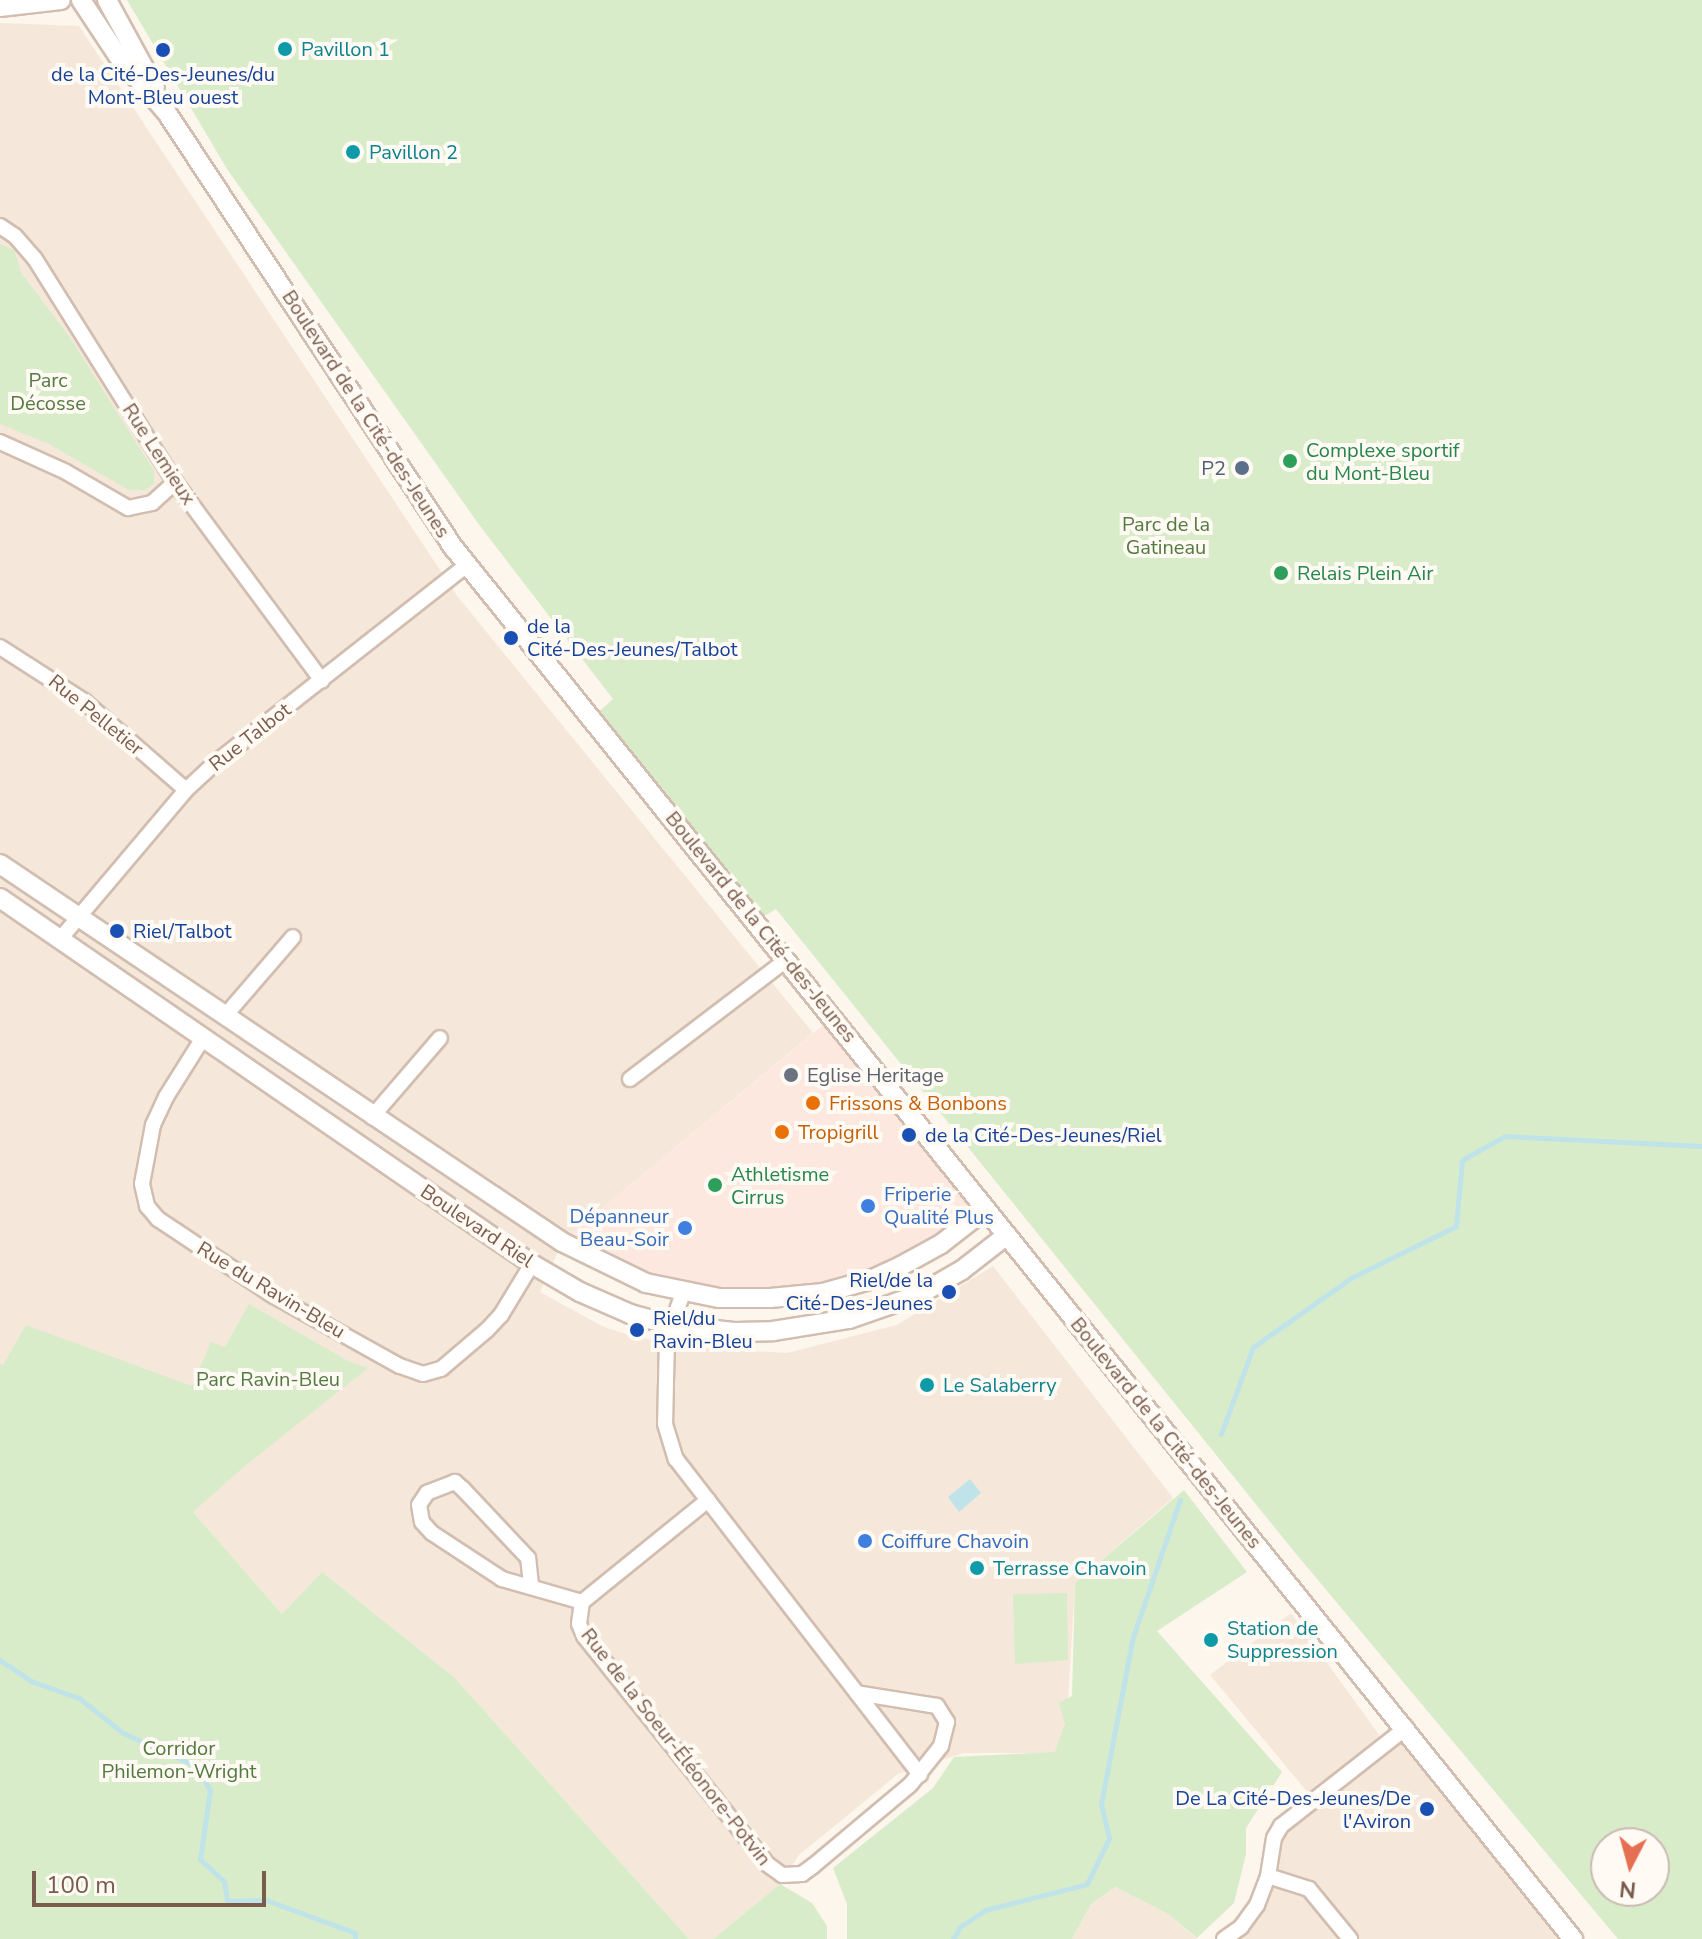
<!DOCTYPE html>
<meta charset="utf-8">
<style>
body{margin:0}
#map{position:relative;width:1702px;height:1939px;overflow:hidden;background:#fdf6ec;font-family:"Nunito Sans",sans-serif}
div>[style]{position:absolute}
.residential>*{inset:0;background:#f5e8da}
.commercial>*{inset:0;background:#fde8e0}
.green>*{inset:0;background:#d8ecc9}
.water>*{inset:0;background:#bfe3e8}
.stream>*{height:5px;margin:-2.5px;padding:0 2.5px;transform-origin:2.5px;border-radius:2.5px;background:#bfe3e8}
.roads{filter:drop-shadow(2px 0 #d1beb0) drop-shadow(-2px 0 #d1beb0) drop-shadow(0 2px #d1beb0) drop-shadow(0 -2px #d1beb0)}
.minor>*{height:14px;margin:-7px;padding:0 7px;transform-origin:7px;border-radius:7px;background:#fff}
.tertiary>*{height:18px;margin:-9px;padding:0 9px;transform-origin:9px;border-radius:9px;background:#fff}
.dots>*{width:22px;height:22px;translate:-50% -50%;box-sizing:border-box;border:4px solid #fffaf3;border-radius:50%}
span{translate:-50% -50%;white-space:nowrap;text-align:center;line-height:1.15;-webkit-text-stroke:8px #fffaf3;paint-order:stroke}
.culture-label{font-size:20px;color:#0d838f}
.left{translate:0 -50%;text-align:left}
.transit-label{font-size:20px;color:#164399}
.right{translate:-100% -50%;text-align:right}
.park-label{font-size:20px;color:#537a41}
.street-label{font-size:20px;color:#7a5c4d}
.leisure-label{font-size:20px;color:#27864d}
.service-label{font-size:20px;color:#4e5e75}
.worship-label{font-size:20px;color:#5b616d}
.food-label{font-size:20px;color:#c56008}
.shop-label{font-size:20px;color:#366cbe}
.north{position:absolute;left:1590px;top:1827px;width:80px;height:80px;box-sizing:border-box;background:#fffaf3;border:2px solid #cabbb1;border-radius:50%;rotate:186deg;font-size:22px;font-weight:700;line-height:32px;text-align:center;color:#7a5c4d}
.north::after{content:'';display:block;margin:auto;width:28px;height:36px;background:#e76f51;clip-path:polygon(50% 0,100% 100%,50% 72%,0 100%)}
.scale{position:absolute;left:32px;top:1871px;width:234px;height:36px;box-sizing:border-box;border:4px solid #7a5c4d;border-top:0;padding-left:10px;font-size:24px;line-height:28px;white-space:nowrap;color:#7a5c4d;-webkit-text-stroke:6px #fffaf3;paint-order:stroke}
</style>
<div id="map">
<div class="residential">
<div style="clip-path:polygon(0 23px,79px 26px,458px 597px,813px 1033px,562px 1242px,540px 1292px,602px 1326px,631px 1336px,699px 1348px,787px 1353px,897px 1325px,993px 1266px,1173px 1498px,1075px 1583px,1065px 1753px,964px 1753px,898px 1774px,799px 1855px,780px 1884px,713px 1939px,689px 1939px,454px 1677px,322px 1572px,282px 1614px,193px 1512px,0 1363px)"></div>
<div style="clip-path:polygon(1291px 1613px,1385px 1743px,1406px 1728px,1573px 1939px,1224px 1939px,1251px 1916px,1274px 1838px,1314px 1800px,1210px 1675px)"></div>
<div style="clip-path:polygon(1115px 1887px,1168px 1914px,1197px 1939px,1072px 1939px,1091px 1904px)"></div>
</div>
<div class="commercial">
<div style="clip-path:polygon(834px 1016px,986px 1209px,849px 1287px,683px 1293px,562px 1242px)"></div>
</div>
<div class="green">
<div style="clip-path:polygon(evenodd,127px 0,1702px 0,1702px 1939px,1618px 1939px,1292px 1549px,776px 909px,756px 921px,593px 717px,613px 699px,480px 526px,227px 169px,127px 0,1606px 1843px,1654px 1843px,1654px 1891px,1606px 1891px,1606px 1843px)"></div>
<div style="clip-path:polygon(0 244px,14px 250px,22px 274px,69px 336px,154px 471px,154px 484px,145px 490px,129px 490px,49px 444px,0 424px)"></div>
<div style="clip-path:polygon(249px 1304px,348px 1361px,368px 1368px,246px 1465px,193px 1512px,282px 1614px,322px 1572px,454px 1677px,689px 1939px,0 1939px,0 1363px,3px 1365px,26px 1325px,192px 1386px,211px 1342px,225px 1347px)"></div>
<div style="clip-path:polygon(1184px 1490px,1247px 1572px,1157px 1631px,1282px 1772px,1246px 1828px,1246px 1854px,1234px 1903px,1197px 1938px,1168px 1914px,1115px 1887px,1091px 1904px,1072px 1939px,847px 1939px,847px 1904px,833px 1868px,933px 1788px,954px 1757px,1055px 1752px,1065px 1724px,1059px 1703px,1072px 1696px,1075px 1583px)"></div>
<div style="clip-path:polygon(1067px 1593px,1068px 1660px,1015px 1664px,1013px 1594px)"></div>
<div style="clip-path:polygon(780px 1884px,812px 1903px,827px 1926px,827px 1939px,713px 1939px)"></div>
</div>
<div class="water">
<div style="clip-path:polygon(970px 1479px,981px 1493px,959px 1512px,948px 1497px)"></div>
</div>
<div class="stream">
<div style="left:1221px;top:1434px;width:93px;rotate:-69.8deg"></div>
<div style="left:1253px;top:1347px;width:120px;rotate:-35.1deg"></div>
<div style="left:1351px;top:1278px;width:117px;rotate:-26.3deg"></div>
<div style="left:1456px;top:1226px;width:66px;rotate:-84.8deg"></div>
<div style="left:1462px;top:1160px;width:49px;rotate:-29.2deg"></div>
<div style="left:1505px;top:1136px;width:197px;rotate:2.9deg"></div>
<div style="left:0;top:1660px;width:37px;rotate:34deg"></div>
<div style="left:31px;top:1681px;width:51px;rotate:19.5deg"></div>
<div style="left:79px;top:1698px;width:56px;rotate:38.5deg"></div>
<div style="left:123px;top:1733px;width:80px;rotate:24.3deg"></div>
<div style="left:196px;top:1766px;width:28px;rotate:60deg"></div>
<div style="left:210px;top:1790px;width:70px;rotate:98.2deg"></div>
<div style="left:200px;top:1859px;width:33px;rotate:43deg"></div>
<div style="left:224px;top:1881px;width:20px;rotate:81deg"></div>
<div style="left:227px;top:1901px;width:39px;rotate:-1deg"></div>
<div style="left:266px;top:1900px;width:95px;rotate:20.3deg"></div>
<div style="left:355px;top:1933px;width:6px;rotate:90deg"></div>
<div style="left:953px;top:1939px;width:14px;rotate:-60deg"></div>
<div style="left:960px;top:1927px;width:30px;rotate:-34deg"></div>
<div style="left:985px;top:1910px;width:105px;rotate:-14.3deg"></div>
<div style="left:1087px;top:1884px;width:51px;rotate:-64.4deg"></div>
<div style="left:1109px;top:1838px;width:35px;rotate:-103deg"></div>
<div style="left:1101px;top:1804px;width:170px;rotate:-79.2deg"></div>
<div style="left:1133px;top:1637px;width:145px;rotate:-71.1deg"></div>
</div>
<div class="roads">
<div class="minor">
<div style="left:0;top:226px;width:18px;rotate:34deg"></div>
<div style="left:15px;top:236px;width:30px;rotate:49deg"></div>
<div style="left:35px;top:259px;width:263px;rotate:57.9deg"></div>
<div style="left:175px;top:482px;width:247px;rotate:53.5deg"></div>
<div style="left:0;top:442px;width:72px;rotate:24.4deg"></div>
<div style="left:66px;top:472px;width:72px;rotate:30.1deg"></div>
<div style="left:128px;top:508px;width:25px;rotate:-12deg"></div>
<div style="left:152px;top:503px;width:31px;rotate:-42deg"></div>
<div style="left:0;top:647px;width:100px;rotate:32.7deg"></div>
<div style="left:84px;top:701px;width:135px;rotate:41.1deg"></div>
<div style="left:61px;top:938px;width:194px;rotate:-49.8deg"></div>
<div style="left:186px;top:790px;width:38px;rotate:-43deg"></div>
<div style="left:214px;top:764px;width:322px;rotate:-38.2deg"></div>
<div style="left:225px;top:1016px;width:104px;rotate:-49.3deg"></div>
<div style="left:203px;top:1038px;width:70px;rotate:122.1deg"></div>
<div style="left:166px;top:1097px;width:31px;rotate:115deg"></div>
<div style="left:153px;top:1125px;width:60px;rotate:100.6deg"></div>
<div style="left:142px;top:1184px;width:23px;rotate:77deg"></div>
<div style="left:147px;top:1206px;width:17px;rotate:50deg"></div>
<div style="left:158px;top:1219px;width:139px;rotate:33.6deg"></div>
<div style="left:274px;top:1296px;width:144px;rotate:29.1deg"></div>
<div style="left:400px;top:1366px;width:24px;rotate:19deg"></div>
<div style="left:423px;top:1374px;width:19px;rotate:-16deg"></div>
<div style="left:441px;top:1369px;width:60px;rotate:-40.3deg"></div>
<div style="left:487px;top:1330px;width:21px;rotate:-47deg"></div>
<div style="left:501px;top:1315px;width:60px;rotate:-58.7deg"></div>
<div style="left:630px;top:1079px;width:196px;rotate:-37.3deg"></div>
<div style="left:372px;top:1117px;width:104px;rotate:-49.3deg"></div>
<div style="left:683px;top:1293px;width:48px;rotate:109.6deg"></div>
<div style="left:667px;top:1338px;width:86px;rotate:91.3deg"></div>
<div style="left:665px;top:1424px;width:37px;rotate:73deg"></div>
<div style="left:676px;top:1459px;width:399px;rotate:52.3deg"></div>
<div style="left:708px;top:1500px;width:162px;rotate:141deg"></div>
<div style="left:582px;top:1602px;width:22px;rotate:98deg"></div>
<div style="left:579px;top:1624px;width:13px;rotate:67deg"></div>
<div style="left:584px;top:1636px;width:292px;rotate:51.2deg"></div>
<div style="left:767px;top:1864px;width:19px;rotate:36deg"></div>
<div style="left:782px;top:1875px;width:20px;rotate:-3deg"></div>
<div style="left:802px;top:1874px;width:14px;rotate:-36deg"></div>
<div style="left:813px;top:1866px;width:126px;rotate:-39.9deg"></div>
<div style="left:910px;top:1785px;width:50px;rotate:-51.5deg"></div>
<div style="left:941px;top:1746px;width:25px;rotate:-76deg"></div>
<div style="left:947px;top:1722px;width:19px;rotate:-122deg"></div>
<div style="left:937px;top:1706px;width:81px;rotate:-170.8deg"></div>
<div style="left:531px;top:1585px;width:27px;rotate:-96deg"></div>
<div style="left:528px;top:1558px;width:95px;rotate:-133.3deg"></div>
<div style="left:463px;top:1489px;width:11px;rotate:-139deg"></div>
<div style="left:455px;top:1482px;width:30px;rotate:159deg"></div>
<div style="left:427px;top:1493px;width:14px;rotate:124deg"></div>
<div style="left:419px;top:1505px;width:17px;rotate:80deg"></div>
<div style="left:422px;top:1522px;width:15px;rotate:48deg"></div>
<div style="left:432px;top:1533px;width:84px;rotate:33.3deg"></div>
<div style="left:502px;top:1579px;width:83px;rotate:16deg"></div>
<div style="left:1268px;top:1876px;width:43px;rotate:17.6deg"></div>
<div style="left:1309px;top:1889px;width:65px;rotate:50.6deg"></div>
<div style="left:1224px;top:1939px;width:21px;rotate:-35deg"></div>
<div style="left:1241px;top:1927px;width:27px;rotate:-54deg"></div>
<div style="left:1257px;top:1905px;width:31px;rotate:-69deg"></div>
<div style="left:1268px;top:1876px;width:38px;rotate:-81deg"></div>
<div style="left:1274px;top:1838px;width:14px;rotate:-60deg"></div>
<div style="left:1281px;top:1826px;width:159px;rotate:-38.1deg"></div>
</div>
<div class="tertiary">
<div style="left:81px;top:0;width:67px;rotate:56.5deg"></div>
<div style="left:118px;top:56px;width:75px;rotate:49.3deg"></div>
<div style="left:167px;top:113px;width:520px;rotate:56.62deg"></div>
<div style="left:453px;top:547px;width:1787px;rotate:51.18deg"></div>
<div style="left:107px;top:0;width:100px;rotate:61.4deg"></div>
<div style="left:0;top:7px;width:61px;rotate:-6.5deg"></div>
<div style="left:0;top:864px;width:677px;rotate:33.92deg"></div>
<div style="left:562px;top:1242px;width:93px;rotate:26deg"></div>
<div style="left:646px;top:1283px;width:75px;rotate:11.6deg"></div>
<div style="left:719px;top:1298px;width:51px"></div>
<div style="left:770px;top:1298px;width:53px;rotate:-5.4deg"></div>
<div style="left:823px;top:1293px;width:52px;rotate:-15.6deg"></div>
<div style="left:873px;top:1279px;width:31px;rotate:-25deg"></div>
<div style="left:901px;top:1266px;width:46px;rotate:-28.8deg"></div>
<div style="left:941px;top:1244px;width:57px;rotate:-37.9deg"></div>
<div style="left:0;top:898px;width:646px;rotate:34.53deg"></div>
<div style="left:532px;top:1264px;width:56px;rotate:30.3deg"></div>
<div style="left:580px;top:1292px;width:55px;rotate:23.7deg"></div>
<div style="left:630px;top:1314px;width:42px;rotate:15deg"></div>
<div style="left:671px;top:1325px;width:63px;rotate:6.3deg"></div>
<div style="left:734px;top:1332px;width:39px;rotate:-1deg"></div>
<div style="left:773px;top:1331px;width:77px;rotate:-9deg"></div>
<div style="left:849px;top:1319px;width:73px;rotate:-19.2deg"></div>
<div style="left:918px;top:1295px;width:51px;rotate:-29.6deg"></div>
<div style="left:962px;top:1270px;width:57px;rotate:-37.9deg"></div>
</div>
</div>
<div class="dots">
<div style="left:285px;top:49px;background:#0f9aa8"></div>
<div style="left:163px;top:50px;background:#1a4fb4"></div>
<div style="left:353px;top:152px;background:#0f9aa8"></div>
<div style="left:1290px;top:461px;background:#2e9e5b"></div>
<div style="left:1242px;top:468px;background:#5c6f8a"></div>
<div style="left:1281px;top:573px;background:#2e9e5b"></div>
<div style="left:511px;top:638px;background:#1a4fb4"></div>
<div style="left:117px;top:931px;background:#1a4fb4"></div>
<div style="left:791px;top:1075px;background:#6b7280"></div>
<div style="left:813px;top:1103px;background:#e8710a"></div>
<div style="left:782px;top:1132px;background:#e8710a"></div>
<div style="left:909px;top:1135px;background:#1a4fb4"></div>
<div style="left:715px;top:1185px;background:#2e9e5b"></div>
<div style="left:868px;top:1206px;background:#3f7fe0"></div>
<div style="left:685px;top:1228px;background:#3f7fe0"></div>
<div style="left:949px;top:1292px;background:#1a4fb4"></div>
<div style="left:637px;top:1330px;background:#1a4fb4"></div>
<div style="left:927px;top:1385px;background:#0f9aa8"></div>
<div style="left:865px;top:1541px;background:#3f7fe0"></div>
<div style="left:977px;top:1568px;background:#0f9aa8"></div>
<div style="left:1211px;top:1640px;background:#0f9aa8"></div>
<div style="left:1427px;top:1809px;background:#1a4fb4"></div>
</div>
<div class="culture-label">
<span class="left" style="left:301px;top:49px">Pavillon 1</span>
<span class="left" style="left:369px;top:152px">Pavillon 2</span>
<span class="left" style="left:943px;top:1385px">Le Salaberry</span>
<span class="left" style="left:993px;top:1568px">Terrasse Chavoin</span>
<span class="left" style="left:1227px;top:1640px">Station de<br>Suppression</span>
</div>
<div class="transit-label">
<span style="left:163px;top:86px">de la Cité-Des-Jeunes/du<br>Mont-Bleu ouest</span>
<span class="left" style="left:527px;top:638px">de la<br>Cité-Des-Jeunes/Talbot</span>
<span class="left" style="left:133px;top:931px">Riel/Talbot</span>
<span class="left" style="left:925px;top:1135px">de la Cité-Des-Jeunes/Riel</span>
<span class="right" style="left:933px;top:1292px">Riel/de la<br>Cité-Des-Jeunes</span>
<span class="left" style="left:653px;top:1330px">Riel/du<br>Ravin-Bleu</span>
<span class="right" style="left:1411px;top:1810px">De La Cité-Des-Jeunes/De<br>l'Aviron</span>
</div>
<div class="park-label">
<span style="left:48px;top:392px">Parc<br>Décosse</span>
<span style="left:1166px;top:536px">Parc de la<br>Gatineau</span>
<span style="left:268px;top:1379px">Parc Ravin-Bleu</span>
<span style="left:179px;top:1760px">Corridor<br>Philemon-Wright</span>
</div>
<div class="street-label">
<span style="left:366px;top:414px;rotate:57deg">Boulevard de la Cité-des-Jeunes</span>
<span style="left:159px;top:454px;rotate:57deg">Rue Lemieux</span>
<span style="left:96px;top:715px;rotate:39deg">Rue Pelletier</span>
<span style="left:250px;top:737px;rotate:-38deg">Rue Talbot</span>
<span style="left:761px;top:927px;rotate:51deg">Boulevard de la Cité-des-Jeunes</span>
<span style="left:477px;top:1226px;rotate:34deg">Boulevard Riel</span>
<span style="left:271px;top:1290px;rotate:31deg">Rue du Ravin-Bleu</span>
<span style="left:1166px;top:1433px;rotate:51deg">Boulevard de la Cité-des-Jeunes</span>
<span style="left:676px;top:1747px;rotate:52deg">Rue de la Soeur-Éléonore-Potvin</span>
</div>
<div class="leisure-label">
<span class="left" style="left:1306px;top:462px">Complexe sportif<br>du Mont-Bleu</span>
<span class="left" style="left:1297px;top:573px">Relais Plein Air</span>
<span class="left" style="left:731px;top:1186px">Athletisme<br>Cirrus</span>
</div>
<div class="service-label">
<span class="right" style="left:1226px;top:468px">P2</span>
</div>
<div class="worship-label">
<span class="left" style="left:807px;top:1075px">Eglise Heritage</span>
</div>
<div class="food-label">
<span class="left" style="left:829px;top:1103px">Frissons &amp; Bonbons</span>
<span class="left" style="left:798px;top:1132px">Tropigrill</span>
</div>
<div class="shop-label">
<span class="left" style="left:884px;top:1206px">Friperie<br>Qualité Plus</span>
<span class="right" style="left:669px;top:1228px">Dépanneur<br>Beau-Soir</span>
<span class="left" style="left:881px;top:1541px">Coiffure Chavoin</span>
</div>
<div class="north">N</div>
<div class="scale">100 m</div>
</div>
